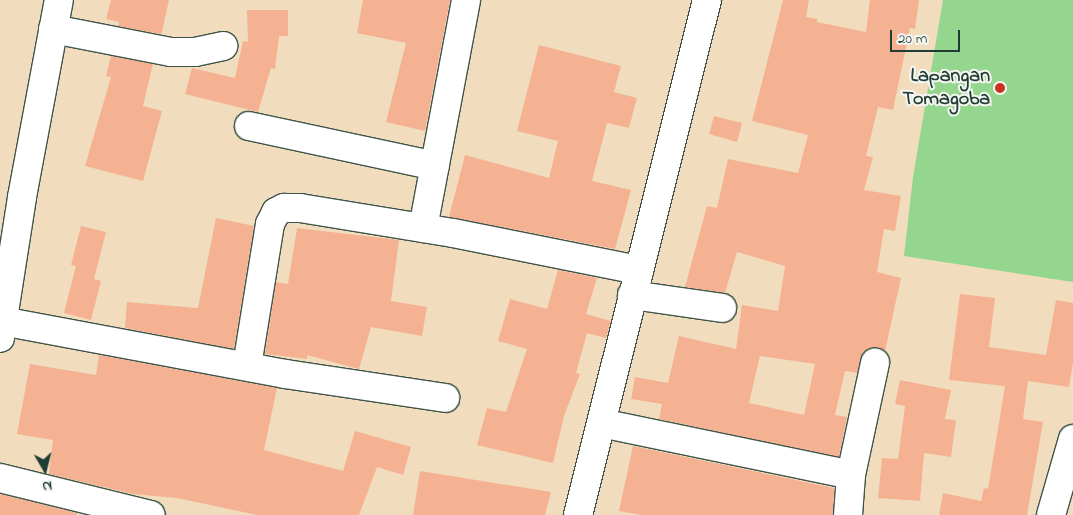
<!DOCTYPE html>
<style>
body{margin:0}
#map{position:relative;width:1073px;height:515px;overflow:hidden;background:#f1ddbe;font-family:"Indie Flower",sans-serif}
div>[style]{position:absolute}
.green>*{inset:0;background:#94d68d}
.building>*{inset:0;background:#f4b292}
.roads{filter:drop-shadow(1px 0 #3e5549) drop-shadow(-1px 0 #3e5549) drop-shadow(0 1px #3e5549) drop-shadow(0 -1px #3e5549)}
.minor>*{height:28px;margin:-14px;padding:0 14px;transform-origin:14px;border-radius:14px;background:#fff}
.highway>*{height:28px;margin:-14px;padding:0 14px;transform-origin:14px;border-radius:14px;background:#fff}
.dots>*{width:14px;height:14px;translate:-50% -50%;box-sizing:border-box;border:2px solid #f6f6f2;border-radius:50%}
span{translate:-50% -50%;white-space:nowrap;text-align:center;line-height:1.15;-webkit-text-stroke:4px #f6f6f2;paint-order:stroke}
.poi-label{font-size:20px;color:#1f3d34;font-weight:700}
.right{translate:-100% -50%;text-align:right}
.north{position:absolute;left:20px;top:445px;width:50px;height:50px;-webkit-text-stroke:4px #f6f6f2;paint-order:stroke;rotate:172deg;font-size:14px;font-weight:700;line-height:20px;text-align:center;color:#1f3d34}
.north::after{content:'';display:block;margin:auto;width:18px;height:22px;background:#1f3d34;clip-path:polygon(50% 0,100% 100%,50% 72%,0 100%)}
.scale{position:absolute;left:890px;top:30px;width:70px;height:22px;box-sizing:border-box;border:2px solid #1f3d34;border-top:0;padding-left:6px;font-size:15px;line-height:18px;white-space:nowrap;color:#1f3d34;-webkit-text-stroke:4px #f6f6f2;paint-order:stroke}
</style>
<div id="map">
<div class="green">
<div style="clip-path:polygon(943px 0,1073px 0,1073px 282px,904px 256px,913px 177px)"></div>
</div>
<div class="building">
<div style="clip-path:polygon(111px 0,169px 0,162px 32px,160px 34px,118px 26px,119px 22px,106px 19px)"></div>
<div style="clip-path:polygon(363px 0,450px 0,425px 131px,386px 122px,406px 43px,357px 33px)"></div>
<div style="clip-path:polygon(evenodd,783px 0,809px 0,806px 17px,817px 19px,817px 22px,866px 32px,870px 0,919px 0,915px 29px,910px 28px,893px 110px,878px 107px,866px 156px,873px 157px,864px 190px,901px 196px,895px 231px,884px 229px,877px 272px,901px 278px,885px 351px,870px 348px,863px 353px,857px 373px,845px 371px,835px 415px,847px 417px,839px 457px,659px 419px,662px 404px,631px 399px,635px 377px,668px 383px,679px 336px,736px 349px,742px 305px,778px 311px,785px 266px,737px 252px,725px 293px,685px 287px,707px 206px,717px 208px,728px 159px,798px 173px,808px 135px,752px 121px,783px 0,760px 356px,815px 364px,804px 415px,749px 403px,760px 356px)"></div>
<div style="clip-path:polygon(247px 10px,288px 10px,288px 36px,279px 36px,275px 69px,271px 68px,258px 112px,185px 94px,192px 68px,235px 78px,243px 41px,248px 42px)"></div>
<div style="clip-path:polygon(539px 45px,621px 66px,614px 92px,637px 98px,629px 128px,607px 123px,592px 181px,631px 190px,615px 249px,449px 217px,465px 155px,549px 178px,558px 141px,517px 131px)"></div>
<div style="clip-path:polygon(111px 56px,153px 64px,143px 106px,162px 111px,143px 181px,85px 166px,111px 77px,106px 76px)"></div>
<div style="clip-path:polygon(714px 116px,742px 123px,737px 142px,709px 134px)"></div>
<div style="clip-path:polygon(216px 218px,254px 226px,234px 349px,125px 328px,127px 302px,198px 308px)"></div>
<div style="clip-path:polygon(81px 226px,106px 232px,94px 279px,101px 281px,91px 320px,64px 313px,76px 266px,71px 265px)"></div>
<div style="clip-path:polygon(297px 228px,399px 240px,391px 301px,427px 307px,422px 336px,371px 327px,359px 369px,307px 355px,307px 359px,265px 354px,276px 282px,288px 284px)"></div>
<div style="clip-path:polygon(558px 270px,597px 278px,586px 314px,611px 321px,606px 338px,587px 333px,576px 373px,580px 374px,564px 416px,553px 463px,477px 445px,487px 408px,506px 412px,527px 349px,498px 341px,510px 299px,547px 309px)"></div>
<div style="clip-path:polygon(960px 294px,995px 298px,989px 347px,1046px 355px,1056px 300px,1073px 303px,1073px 363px,1069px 387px,1028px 381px,1023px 419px,1043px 422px,1027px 515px,939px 515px,943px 493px,981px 501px,984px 488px,988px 489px,1005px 386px,949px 380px)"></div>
<div style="clip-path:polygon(99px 355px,277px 388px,264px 450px,343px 471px,355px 431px,411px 447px,403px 475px,377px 467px,359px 515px,257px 515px,177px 498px,133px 494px,49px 474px,53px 440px,17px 434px,30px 364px,96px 375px)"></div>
<div style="clip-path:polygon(900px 380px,951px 390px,945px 419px,956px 420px,951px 457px,924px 453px,920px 501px,878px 498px,882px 458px,898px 459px,905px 406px,895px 404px)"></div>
<div style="clip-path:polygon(633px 446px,834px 488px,833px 515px,642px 515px,619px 511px)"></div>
<div style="clip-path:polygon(420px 471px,551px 492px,545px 515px,413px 515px)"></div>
<div style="clip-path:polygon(0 494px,77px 513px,77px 515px,0 515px)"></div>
</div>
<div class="roads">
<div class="minor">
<div style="left:53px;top:29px;width:120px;rotate:11deg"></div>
<div style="left:171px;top:52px;width:24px"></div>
<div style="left:195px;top:52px;width:29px;rotate:-12deg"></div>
<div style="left:249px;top:126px;width:190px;rotate:12.1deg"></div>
<div style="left:423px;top:228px;width:232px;rotate:-79.3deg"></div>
<div style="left:632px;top:295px;width:91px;rotate:8.2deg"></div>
<div style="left:2px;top:321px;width:288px;rotate:10.6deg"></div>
<div style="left:285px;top:374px;width:162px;rotate:8.5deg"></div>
<div style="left:0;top:338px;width:143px;rotate:-81.1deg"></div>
<div style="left:22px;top:197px;width:200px;rotate:-79.4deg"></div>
<div style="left:247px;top:366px;width:144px;rotate:-80.8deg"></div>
<div style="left:270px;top:224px;width:13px;rotate:-63deg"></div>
<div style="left:276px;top:212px;width:9px;rotate:-27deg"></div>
<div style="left:284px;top:208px;width:16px"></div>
<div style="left:300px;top:208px;width:155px;rotate:9.3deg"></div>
<div style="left:453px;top:233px;width:190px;rotate:11.3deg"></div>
<div style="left:601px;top:423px;width:255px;rotate:11.7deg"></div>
<div style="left:0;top:478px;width:155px;rotate:13.8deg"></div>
<div style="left:848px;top:515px;width:40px;rotate:-85.7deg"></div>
<div style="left:851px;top:475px;width:115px;rotate:-77.9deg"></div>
<div style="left:1051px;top:515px;width:79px;rotate:-73.9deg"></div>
</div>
<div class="highway">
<div style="left:578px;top:515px;width:531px;rotate:-75.94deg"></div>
</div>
</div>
<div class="dots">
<div style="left:1000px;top:88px;background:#c8321e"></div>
</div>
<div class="poi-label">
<span class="right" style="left:990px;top:88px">Lapangan<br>Tomagoba</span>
</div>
<div class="north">N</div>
<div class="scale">20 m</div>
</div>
